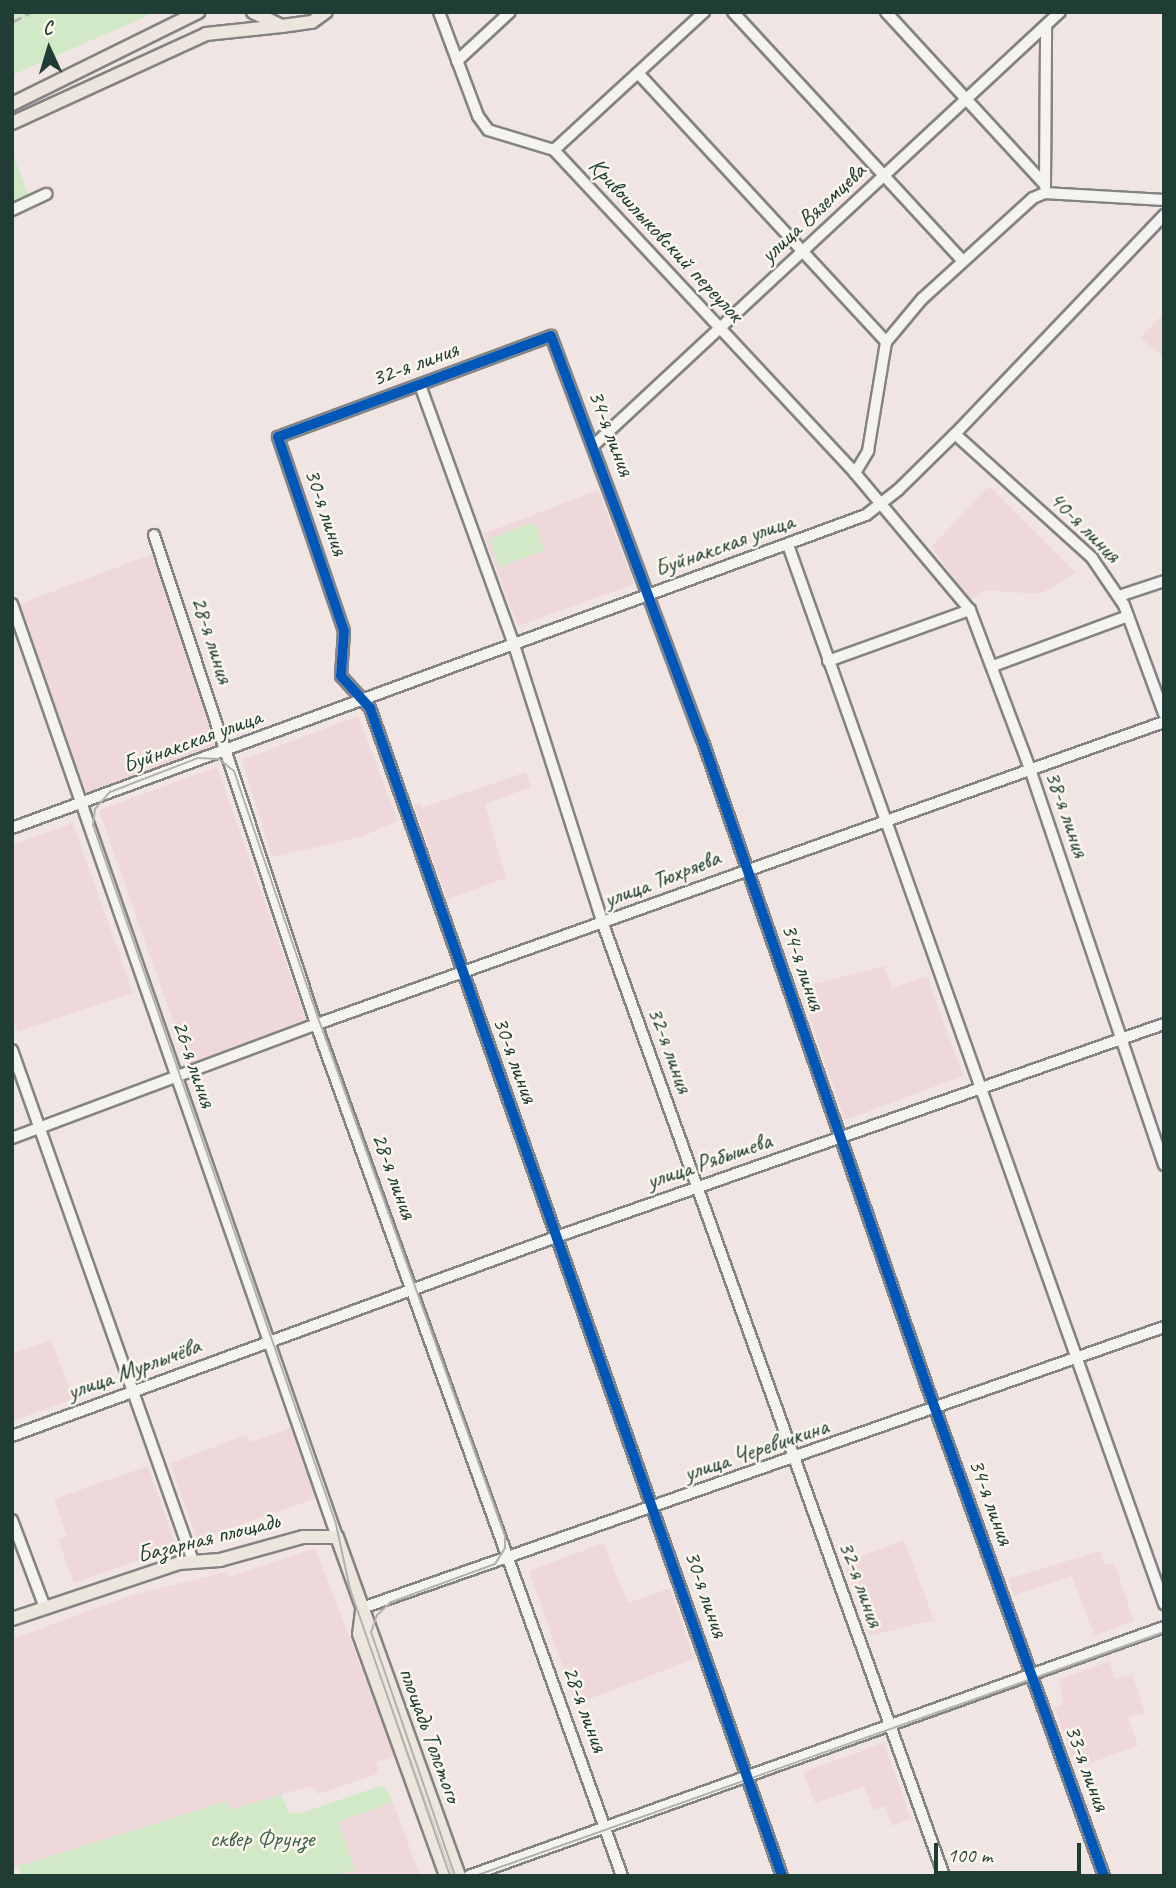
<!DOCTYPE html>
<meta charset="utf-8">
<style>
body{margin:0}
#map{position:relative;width:1176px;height:1888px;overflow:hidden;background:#f1e5e4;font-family:Caveat,sans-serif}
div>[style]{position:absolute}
.built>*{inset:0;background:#eed8d9}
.green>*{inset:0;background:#d1e9c7}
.roads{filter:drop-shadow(2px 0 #838381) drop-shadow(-2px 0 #838381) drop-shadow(0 2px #838381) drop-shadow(0 -2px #838381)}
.minor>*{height:10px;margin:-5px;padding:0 5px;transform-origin:5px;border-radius:5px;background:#f5f3ef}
.major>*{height:12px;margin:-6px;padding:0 6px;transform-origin:6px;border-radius:6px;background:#ece6dc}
.tram>*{height:2px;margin:-1px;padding:0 1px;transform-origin:1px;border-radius:1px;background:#b1b2af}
.rail>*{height:2.5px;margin-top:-1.25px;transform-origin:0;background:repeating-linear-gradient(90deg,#b1b2af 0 10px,transparent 0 15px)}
.cycleway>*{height:10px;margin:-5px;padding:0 5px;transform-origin:5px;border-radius:5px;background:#0057b8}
span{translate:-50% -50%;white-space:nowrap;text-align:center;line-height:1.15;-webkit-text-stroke:5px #fbf7ec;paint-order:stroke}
.street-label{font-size:24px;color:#1f3d34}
.park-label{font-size:24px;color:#3d604d}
.frame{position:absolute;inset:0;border:14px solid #1f3d34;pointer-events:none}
.north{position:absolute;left:14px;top:14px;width:70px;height:70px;-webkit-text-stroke:5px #fbf7ec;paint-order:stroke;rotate:356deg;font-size:19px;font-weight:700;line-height:28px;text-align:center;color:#1f3d34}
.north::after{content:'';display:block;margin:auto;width:24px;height:32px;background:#1f3d34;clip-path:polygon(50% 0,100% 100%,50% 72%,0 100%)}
.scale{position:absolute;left:934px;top:1843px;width:147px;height:32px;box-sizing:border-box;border:4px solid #1f3d34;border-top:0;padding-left:9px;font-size:21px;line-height:24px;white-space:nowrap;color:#1f3d34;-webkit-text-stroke:5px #fbf7ec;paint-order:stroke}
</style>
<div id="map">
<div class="built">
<div style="clip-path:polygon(1164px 313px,1164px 357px,1140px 338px)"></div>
<div style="clip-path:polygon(989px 486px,1076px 573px,1040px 594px,985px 590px,971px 600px,931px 547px)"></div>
<div style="clip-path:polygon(598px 490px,634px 584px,518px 626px,483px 534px)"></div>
<div style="clip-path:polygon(155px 553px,219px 743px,214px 750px,87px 793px,17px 605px)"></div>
<div style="clip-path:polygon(358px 716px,398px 821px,361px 837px,272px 857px,242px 760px)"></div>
<div style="clip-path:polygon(217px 767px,307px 1022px,188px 1064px,99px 810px)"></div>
<div style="clip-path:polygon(526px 772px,531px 787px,485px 804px,506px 878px,447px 899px,414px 805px,420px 803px,422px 808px)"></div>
<div style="clip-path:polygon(73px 823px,133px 993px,18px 1032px,12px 1017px,12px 845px)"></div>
<div style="clip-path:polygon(884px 966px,892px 988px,927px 976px,963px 1076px,845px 1120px,799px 988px)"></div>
<div style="clip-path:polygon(51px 1340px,74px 1399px,12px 1421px,12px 1354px)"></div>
<div style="clip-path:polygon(291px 1428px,316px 1498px,197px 1540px,170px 1463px,247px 1435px,250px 1442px)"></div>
<div style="clip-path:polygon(148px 1466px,176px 1547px,74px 1583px,58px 1540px,67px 1536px,54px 1499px)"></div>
<div style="clip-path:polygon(904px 1540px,934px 1620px,870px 1636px,844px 1563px)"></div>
<div style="clip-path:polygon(603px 1543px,628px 1603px,670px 1588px,694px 1659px,576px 1704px,529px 1571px)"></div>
<div style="clip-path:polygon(315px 1548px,395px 1756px,376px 1762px,379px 1773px,318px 1794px,310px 1786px,231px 1810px,228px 1801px,13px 1868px,12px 1639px,132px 1595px,226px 1572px,228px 1577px)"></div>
<div style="clip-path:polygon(1100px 1551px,1104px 1565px,1114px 1563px,1134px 1621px,1094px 1635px,1072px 1576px,1014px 1596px,1008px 1579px)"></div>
<div style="clip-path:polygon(1109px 1661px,1115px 1679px,1132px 1674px,1145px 1713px,1128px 1718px,1138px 1746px,1076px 1768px,1054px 1707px,1063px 1704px,1059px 1680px)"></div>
<div style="clip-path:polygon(884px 1743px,911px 1819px,892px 1826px,885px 1806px,873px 1810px,864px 1786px,815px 1803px,803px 1772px)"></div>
<div style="clip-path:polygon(393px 1802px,420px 1876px,334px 1876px,355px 1869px,338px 1822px)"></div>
</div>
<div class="green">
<div style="clip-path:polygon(12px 12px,156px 12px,12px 75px)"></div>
<div style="clip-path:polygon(12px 151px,28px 195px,12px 202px)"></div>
<div style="clip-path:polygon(534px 522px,545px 550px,500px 567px,489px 539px)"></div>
<div style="clip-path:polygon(383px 1785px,393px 1802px,338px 1822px,355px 1869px,334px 1876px,22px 1876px,19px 1866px,228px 1801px,231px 1810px,281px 1795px,289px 1813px,301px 1813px)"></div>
</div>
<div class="roads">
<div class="minor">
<div style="left:439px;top:12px;width:111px;rotate:69.4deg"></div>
<div style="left:478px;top:116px;width:17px;rotate:54deg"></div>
<div style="left:488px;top:130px;width:69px;rotate:16.9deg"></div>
<div style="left:554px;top:150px;width:442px;rotate:47deg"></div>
<div style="left:855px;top:473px;width:179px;rotate:50deg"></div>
<div style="left:970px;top:610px;width:170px;rotate:69.3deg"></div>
<div style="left:1030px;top:769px;width:418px;rotate:71.3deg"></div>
<div style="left:733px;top:12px;width:339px;rotate:47.3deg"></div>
<div style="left:886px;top:12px;width:235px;rotate:47.4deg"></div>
<div style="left:457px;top:61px;width:72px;rotate:-42.8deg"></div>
<div style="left:638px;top:73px;width:366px;rotate:47.3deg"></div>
<div style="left:554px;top:150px;width:204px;rotate:-42.6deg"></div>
<div style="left:1045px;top:186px;width:160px;rotate:-89.6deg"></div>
<div style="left:12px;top:210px;width:38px;rotate:-25deg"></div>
<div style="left:420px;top:385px;width:276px;rotate:70.1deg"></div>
<div style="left:514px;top:645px;width:293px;rotate:72.3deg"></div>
<div style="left:603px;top:924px;width:1011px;rotate:70.29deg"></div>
<div style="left:955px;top:434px;width:185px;rotate:42.1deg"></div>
<div style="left:1092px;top:558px;width:57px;rotate:55.8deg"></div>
<div style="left:1124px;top:605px;width:116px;rotate:69.8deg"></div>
<div style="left:594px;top:445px;width:636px;rotate:-42.9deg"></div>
<div style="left:855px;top:473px;width:26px;rotate:-59deg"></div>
<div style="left:868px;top:451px;width:110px;rotate:-80.6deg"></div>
<div style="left:886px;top:342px;width:56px;rotate:-50.1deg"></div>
<div style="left:922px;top:299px;width:150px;rotate:-42.3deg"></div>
<div style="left:1033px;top:198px;width:13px;rotate:-23deg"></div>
<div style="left:1045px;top:193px;width:119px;rotate:3.4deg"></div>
<div style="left:154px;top:535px;width:515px;rotate:71.67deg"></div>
<div style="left:316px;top:1024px;width:905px;rotate:70.24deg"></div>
<div style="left:788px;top:545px;width:1124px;rotate:70.45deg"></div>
<div style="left:1119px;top:596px;width:47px;rotate:-18.4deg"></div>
<div style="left:12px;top:604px;width:988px;rotate:70.79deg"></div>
<div style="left:828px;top:661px;width:151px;rotate:-19.8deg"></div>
<div style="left:993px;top:666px;width:144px;rotate:-20.3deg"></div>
<div style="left:12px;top:828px;width:910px;rotate:-20.13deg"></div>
<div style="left:866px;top:515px;width:41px;rotate:-38deg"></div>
<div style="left:898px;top:490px;width:80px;rotate:-44.5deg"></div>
<div style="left:955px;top:434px;width:303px;rotate:-46.3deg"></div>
<div style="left:12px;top:1050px;width:542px;rotate:70.5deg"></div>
<div style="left:12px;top:1138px;width:329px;rotate:-20.5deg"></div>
<div style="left:320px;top:1023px;width:896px;rotate:-19.63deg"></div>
<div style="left:12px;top:1436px;width:579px;rotate:-20.09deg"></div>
<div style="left:556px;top:1237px;width:644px;rotate:-19.31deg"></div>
<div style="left:12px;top:1520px;width:94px;rotate:69.4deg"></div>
<div style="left:362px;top:1608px;width:850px;rotate:-19.31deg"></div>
<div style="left:469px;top:1876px;width:738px;rotate:-19.71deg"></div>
<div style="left:782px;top:1876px;width:1239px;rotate:-109.43deg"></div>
<div style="left:370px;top:708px;width:43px;rotate:-132.2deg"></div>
<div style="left:341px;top:676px;width:45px;rotate:-86.2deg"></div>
<div style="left:344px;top:631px;width:205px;rotate:-108.8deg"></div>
<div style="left:278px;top:437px;width:291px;rotate:-20.3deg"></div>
<div style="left:551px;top:336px;width:430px;rotate:69.5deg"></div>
<div style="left:702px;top:739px;width:688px;rotate:70.83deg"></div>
<div style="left:928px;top:1389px;width:518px;rotate:70.13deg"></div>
</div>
<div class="major">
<div style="left:253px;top:12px;width:32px;rotate:26deg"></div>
<div style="left:282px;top:26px;width:30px;rotate:-8deg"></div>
<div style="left:312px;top:22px;width:17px;rotate:-36deg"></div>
<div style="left:12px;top:104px;width:208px;rotate:-26.3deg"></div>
<div style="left:12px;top:123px;width:213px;rotate:-24.6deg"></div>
<div style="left:206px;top:34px;width:76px;rotate:-6deg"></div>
<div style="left:362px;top:1611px;width:23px;rotate:97deg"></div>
<div style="left:359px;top:1634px;width:257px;rotate:70.2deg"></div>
<div style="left:12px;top:1619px;width:176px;rotate:-18.5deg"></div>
<div style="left:179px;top:1563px;width:41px;rotate:-4.2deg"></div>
<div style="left:220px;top:1560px;width:86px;rotate:-15.5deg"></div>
<div style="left:303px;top:1537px;width:34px"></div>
<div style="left:337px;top:1537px;width:360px;rotate:70.2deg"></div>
</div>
</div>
<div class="tram">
<div style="left:450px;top:1876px;width:304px;rotate:-109.2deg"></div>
<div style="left:350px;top:1589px;width:66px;rotate:-102.2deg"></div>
<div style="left:336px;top:1524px;width:740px;rotate:-109.17deg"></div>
<div style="left:93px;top:825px;width:16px;rotate:-83deg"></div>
<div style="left:95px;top:809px;width:23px;rotate:-49deg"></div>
<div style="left:110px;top:792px;width:94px;rotate:-21.1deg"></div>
<div style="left:198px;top:758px;width:21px;rotate:3deg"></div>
<div style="left:219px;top:759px;width:19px;rotate:39deg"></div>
<div style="left:234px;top:771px;width:266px;rotate:71.2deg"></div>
<div style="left:320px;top:1023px;width:545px;rotate:70.17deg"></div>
<div style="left:505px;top:1536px;width:12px;rotate:90deg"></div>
<div style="left:505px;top:1548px;width:19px;rotate:122deg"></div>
<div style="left:495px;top:1564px;width:111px;rotate:159.9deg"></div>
<div style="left:391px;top:1602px;width:19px;rotate:137deg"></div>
<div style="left:377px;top:1615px;width:18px;rotate:109deg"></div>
<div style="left:371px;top:1632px;width:258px;rotate:71deg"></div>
<div style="left:475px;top:1876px;width:731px;rotate:-19.5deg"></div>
</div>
<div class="rail">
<div style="left:12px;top:22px;width:22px;rotate:-27deg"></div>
</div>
<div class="cycleway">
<div style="left:782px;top:1876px;width:1239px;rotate:-109.43deg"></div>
<div style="left:370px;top:708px;width:43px;rotate:-132.2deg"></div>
<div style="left:341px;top:676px;width:45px;rotate:-86.2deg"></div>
<div style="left:344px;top:631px;width:205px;rotate:-108.8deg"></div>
<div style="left:278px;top:437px;width:291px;rotate:-20.3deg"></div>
<div style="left:551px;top:336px;width:430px;rotate:69.5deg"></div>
<div style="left:702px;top:739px;width:688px;rotate:70.83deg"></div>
<div style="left:928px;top:1389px;width:518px;rotate:70.13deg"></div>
</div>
<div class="street-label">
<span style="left:813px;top:213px;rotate:-43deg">улица Вяземцева</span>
<span style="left:666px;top:240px;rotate:47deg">Кривошлыковский переулок</span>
<span style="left:415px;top:364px;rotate:-20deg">32-я линия</span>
<span style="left:611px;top:433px;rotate:69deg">34-я линия</span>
<span style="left:326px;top:512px;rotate:71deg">30-я линия</span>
<span style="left:1085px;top:527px;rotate:45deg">40-я линия</span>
<span style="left:724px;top:545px;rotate:-20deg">Буйнакская улица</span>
<span style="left:212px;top:640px;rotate:72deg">28-я линия</span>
<span style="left:192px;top:741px;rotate:-20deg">Буйнакская улица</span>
<span style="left:1067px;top:814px;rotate:71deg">38-я линия</span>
<span style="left:662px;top:879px;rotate:-21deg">улица Тюхряева</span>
<span style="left:803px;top:967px;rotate:71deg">34-я линия</span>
<span style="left:670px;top:1050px;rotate:70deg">32-я линия</span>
<span style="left:515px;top:1060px;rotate:70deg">30-я линия</span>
<span style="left:194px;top:1064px;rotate:71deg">26-я линия</span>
<span style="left:709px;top:1161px;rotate:-19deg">улица Рябышева</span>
<span style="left:394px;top:1176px;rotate:70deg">28-я линия</span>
<span style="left:134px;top:1369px;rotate:-20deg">улица Мурлычёва</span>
<span style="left:756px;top:1450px;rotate:-19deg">улица Черевичкина</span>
<span style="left:991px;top:1502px;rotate:70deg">34-я линия</span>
<span style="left:208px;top:1538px;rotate:-14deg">Базарная площадь</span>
<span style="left:861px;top:1584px;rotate:70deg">32-я линия</span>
<span style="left:706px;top:1594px;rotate:71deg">30-я линия</span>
<span style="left:585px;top:1709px;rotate:70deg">28-я линия</span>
<span style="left:430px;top:1735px;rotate:70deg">площадь Толстого</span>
<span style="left:1087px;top:1768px;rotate:70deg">33-я линия</span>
</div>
<div class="park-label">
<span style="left:262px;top:1839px">сквер Фрунзе</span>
</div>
<div class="frame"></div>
<div class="north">С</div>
<div class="scale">100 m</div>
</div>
